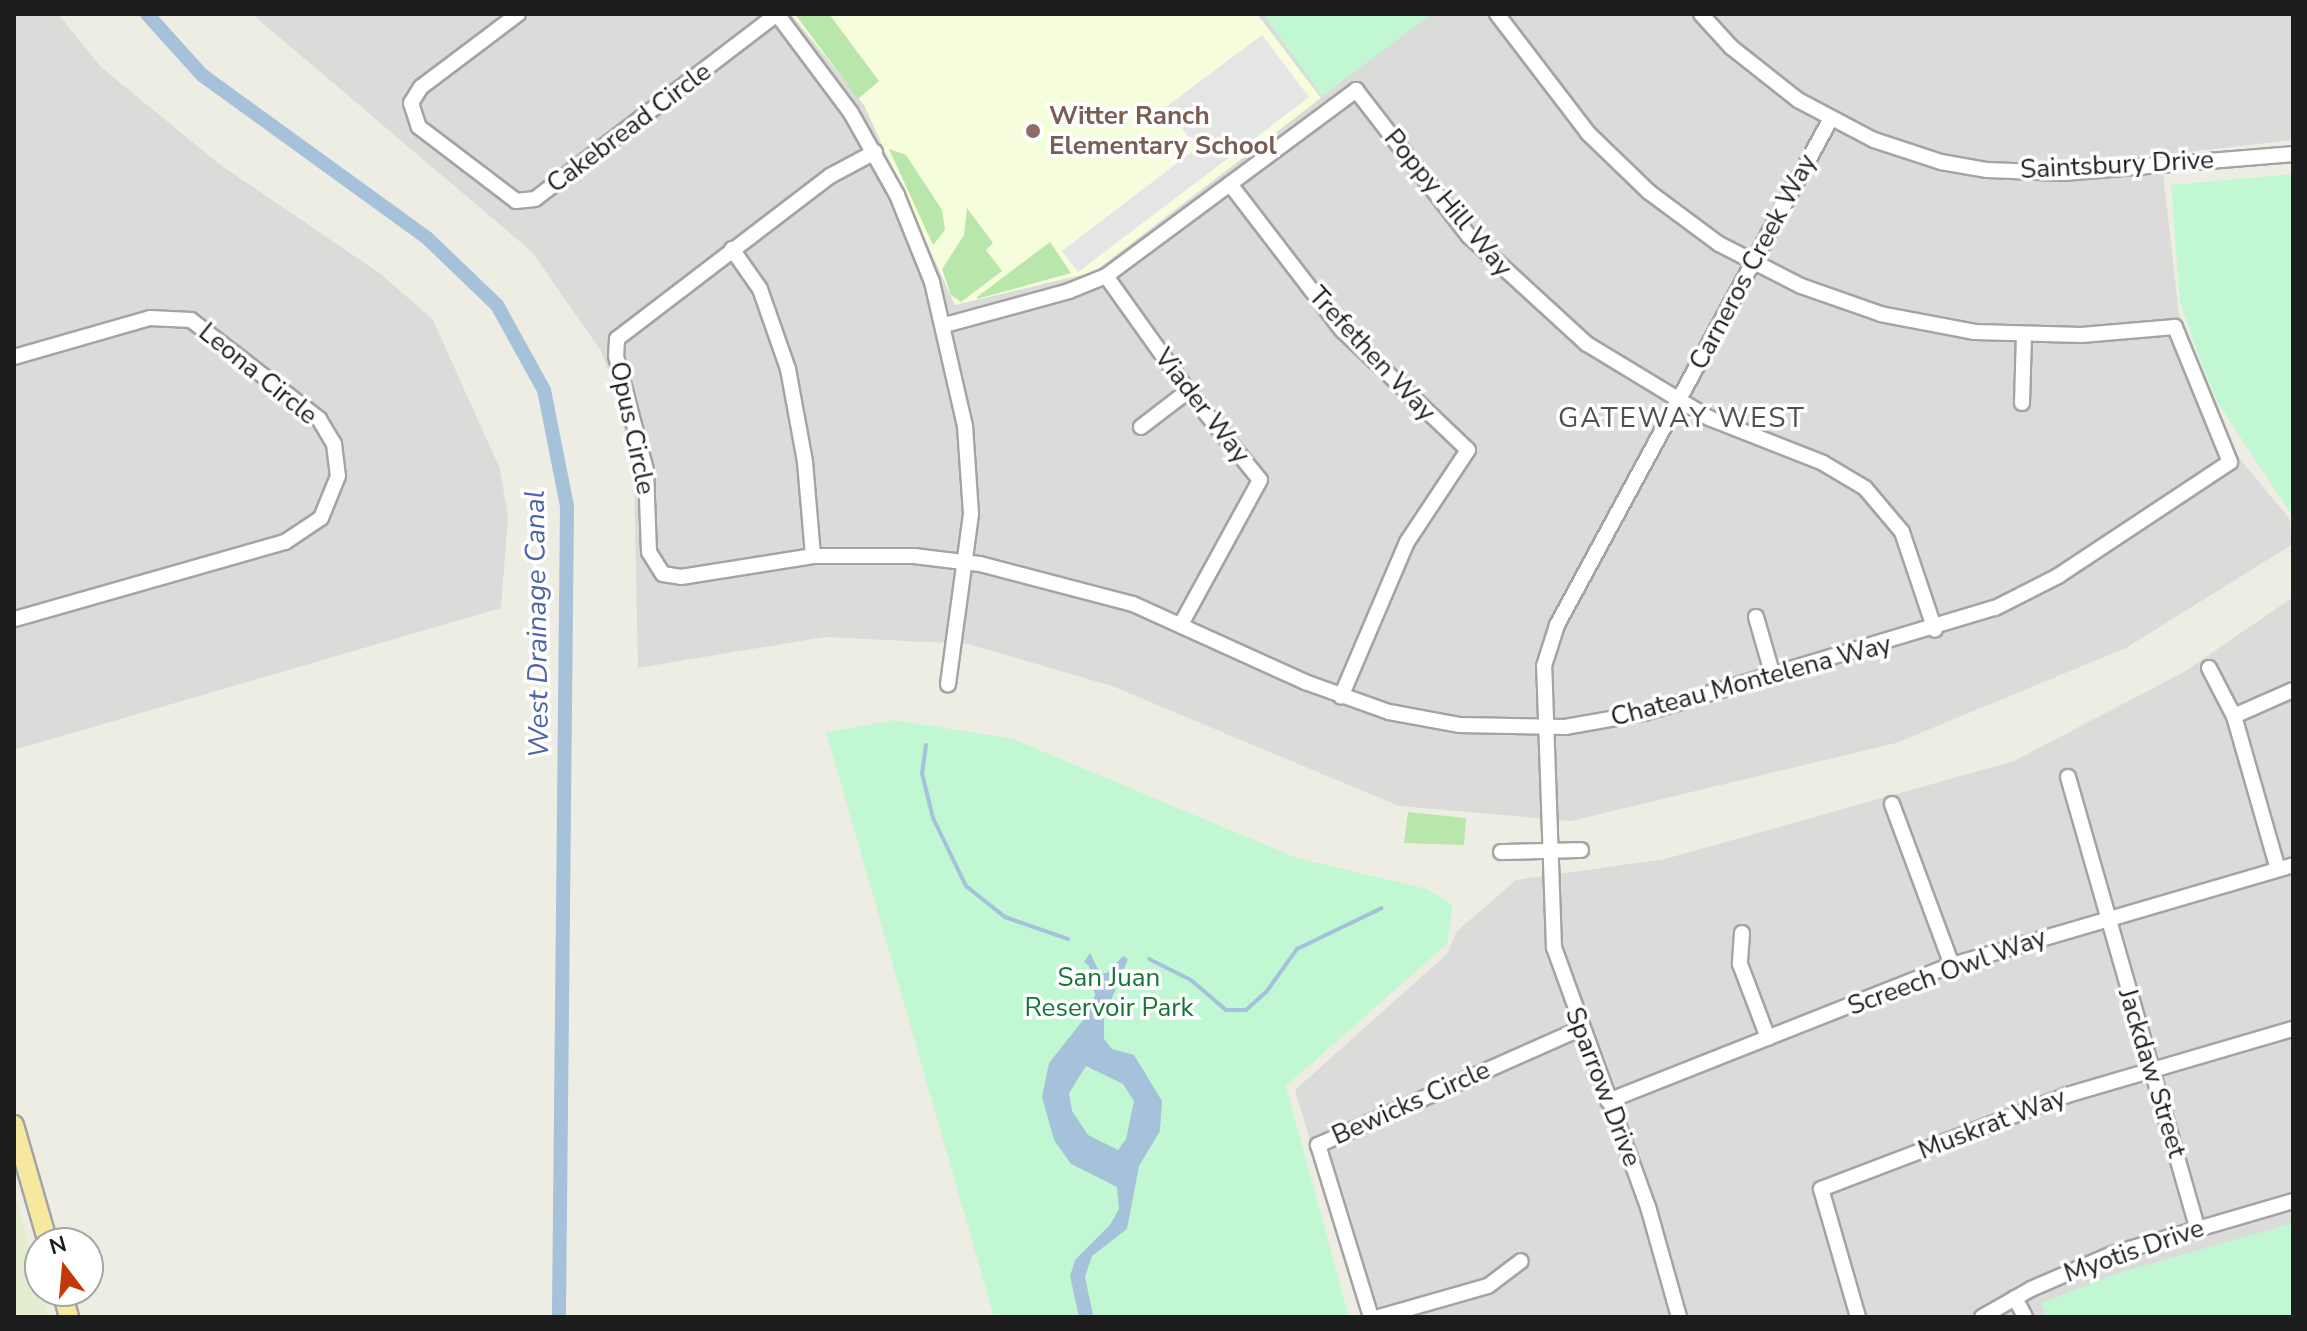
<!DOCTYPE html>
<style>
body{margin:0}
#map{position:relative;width:2307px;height:1331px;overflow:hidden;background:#eeede4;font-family:"Nunito Sans",sans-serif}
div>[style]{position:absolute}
.residential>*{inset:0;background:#dbdbda}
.education>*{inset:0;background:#f5fddd}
.farmland>*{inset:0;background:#e3eccf}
.grass>*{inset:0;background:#b9e6ab}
.park>*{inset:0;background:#c2f7d4}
.parking>*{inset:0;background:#e5e5e5}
.water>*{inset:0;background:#a6c1da}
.stream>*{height:4px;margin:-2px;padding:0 2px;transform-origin:2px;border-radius:2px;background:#a6c1da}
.canal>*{height:14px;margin:-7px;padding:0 7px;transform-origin:7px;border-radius:7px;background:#a6c1da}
.roads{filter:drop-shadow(2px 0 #a4a4a4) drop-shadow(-2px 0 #a4a4a4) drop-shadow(0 2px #a4a4a4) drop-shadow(0 -2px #a4a4a4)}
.minor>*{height:14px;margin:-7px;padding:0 7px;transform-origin:7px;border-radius:7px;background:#fff}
.major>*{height:18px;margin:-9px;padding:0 9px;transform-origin:9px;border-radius:9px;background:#f7e89f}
.dots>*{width:22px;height:22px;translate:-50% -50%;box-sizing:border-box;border:4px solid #fff;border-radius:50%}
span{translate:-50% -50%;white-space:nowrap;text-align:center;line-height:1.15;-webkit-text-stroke:7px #fff;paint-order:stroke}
.education-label{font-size:26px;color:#785e54;font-weight:700}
.left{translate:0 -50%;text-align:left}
.street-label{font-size:26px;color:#1d1d1d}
.park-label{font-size:26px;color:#107633}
.neighbourhood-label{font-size:28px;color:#505050;letter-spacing:2px}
.water-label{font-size:28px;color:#4e64a8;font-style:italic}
.frame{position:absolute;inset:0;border:16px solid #1d1d1d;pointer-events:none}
.north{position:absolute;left:24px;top:1227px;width:80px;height:80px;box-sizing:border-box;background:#fff;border:2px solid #a5a5a5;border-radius:50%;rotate:344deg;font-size:22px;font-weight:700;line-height:32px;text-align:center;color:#1d1d1d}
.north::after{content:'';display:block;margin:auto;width:28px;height:36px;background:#c23809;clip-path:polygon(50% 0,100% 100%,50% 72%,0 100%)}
</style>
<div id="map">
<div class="residential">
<div style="clip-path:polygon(14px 14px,58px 14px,101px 67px,219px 164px,381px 274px,433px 320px,500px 469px,508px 517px,501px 608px,14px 750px)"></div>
<div style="clip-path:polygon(252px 14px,2293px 14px,2293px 140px,2161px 155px,2179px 315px,2239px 458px,2289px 518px,2293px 544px,2126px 648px,1896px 743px,1571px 821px,1399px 806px,1112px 686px,968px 644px,825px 637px,638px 668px,634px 481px,618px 397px,601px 351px,532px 252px)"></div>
<div style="clip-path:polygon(2293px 597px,2293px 1317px,1362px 1317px,1295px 1090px,1447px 954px,1457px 931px,1516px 880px,1665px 859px,2014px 761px,2184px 672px)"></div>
</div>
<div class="education">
<div style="clip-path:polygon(791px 14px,1257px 14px,1321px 98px,1094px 272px,955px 305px,864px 105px)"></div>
</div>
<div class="farmland">
<div style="clip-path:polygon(14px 1191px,40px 1291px,50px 1317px,14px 1317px)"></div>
</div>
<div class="grass">
<div style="clip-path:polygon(795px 14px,829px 14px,879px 81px,858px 99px)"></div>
<div style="clip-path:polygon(889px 149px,906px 155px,942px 210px,945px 230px,933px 245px)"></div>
<div style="clip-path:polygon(967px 208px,993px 243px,986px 250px,1002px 271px,961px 302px,951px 295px,942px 269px,964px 235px)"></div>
<div style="clip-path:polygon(1050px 242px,1071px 273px,977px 299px,977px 297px)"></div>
<div style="clip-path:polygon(1408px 812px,1466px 818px,1464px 845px,1404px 843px)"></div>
</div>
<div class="park">
<div style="clip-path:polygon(1263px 14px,1432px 14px,1322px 96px)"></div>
<div style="clip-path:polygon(2293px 174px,2293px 517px,2218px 403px,2199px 357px,2180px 302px,2171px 185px)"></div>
<div style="clip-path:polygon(895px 720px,1013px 739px,1297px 858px,1427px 889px,1453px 905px,1447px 944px,1286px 1086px,1349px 1317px,994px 1317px,826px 732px)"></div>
<div style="clip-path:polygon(2293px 1223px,2293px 1317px,2046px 1317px,2041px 1303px,2122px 1272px)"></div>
</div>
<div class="parking">
<div style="clip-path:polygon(1262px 35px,1309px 97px,1078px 272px,1062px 251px,1197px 148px,1166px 107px)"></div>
</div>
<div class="water">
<div style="clip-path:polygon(evenodd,1090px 953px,1100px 973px,1107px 973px,1123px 956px,1128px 959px,1104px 1017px,1104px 1039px,1112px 1049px,1134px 1055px,1162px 1101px,1160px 1131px,1139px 1166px,1127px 1229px,1092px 1256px,1085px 1277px,1093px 1315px,1079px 1317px,1070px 1276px,1075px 1260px,1110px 1225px,1119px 1209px,1117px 1187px,1071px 1164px,1054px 1140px,1042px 1097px,1049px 1063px,1088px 1014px,1095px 995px,1089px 966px,1084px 962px,1090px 953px,1086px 1066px,1123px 1084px,1134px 1101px,1126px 1139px,1118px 1150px,1088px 1135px,1072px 1111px,1069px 1093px,1086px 1066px)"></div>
</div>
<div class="stream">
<div style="left:926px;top:745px;width:28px;rotate:98deg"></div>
<div style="left:922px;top:773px;width:46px;rotate:76.3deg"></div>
<div style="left:933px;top:818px;width:76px;rotate:64.1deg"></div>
<div style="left:966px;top:886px;width:50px;rotate:38.5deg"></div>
<div style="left:1005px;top:917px;width:67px;rotate:19.2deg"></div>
<div style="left:1149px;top:959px;width:47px;rotate:26.6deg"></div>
<div style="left:1191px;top:980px;width:46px;rotate:40.6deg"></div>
<div style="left:1226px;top:1010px;width:20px"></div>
<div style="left:1246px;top:1010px;width:28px;rotate:-42deg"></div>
<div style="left:1267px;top:991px;width:52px;rotate:-54.5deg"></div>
<div style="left:1297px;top:949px;width:94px;rotate:-25.8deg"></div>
</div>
<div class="canal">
<div style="left:147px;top:14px;width:82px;rotate:48deg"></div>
<div style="left:202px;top:75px;width:276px;rotate:35.9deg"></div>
<div style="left:426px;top:237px;width:98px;rotate:43.8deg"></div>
<div style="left:497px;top:305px;width:97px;rotate:61.1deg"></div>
<div style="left:544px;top:390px;width:118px;rotate:78.8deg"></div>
<div style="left:567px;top:506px;width:811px;rotate:90.57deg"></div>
</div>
<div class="roads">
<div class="minor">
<div style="left:518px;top:14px;width:121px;rotate:143deg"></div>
<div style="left:421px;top:87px;width:19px;rotate:122deg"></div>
<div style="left:411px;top:103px;width:25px;rotate:72deg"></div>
<div style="left:419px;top:127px;width:122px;rotate:37.3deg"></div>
<div style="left:516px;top:201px;width:19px;rotate:-6deg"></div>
<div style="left:535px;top:199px;width:305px;rotate:-37.4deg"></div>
<div style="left:777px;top:14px;width:124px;rotate:53.2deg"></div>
<div style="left:851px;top:113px;width:94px;rotate:60.7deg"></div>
<div style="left:897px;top:195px;width:94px;rotate:68.1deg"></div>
<div style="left:932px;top:282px;width:148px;rotate:77.1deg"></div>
<div style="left:965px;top:426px;width:88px;rotate:86.1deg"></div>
<div style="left:971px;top:514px;width:172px;rotate:97.7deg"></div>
<div style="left:1701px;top:14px;width:45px;rotate:47.7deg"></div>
<div style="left:1731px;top:47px;width:85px;rotate:38.3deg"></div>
<div style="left:1798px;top:100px;width:86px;rotate:27.8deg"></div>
<div style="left:1874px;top:140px;width:71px;rotate:18.2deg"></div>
<div style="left:1941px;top:162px;width:47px;rotate:9.9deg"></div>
<div style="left:1987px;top:170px;width:77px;rotate:2.2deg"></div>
<div style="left:2064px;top:173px;width:230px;rotate:-4.7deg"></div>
<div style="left:875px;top:152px;width:51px;rotate:151.9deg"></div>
<div style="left:830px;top:176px;width:268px;rotate:142.6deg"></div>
<div style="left:617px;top:339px;width:17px;rotate:93deg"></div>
<div style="left:616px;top:356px;width:118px;rotate:75.3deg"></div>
<div style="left:646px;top:470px;width:82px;rotate:87.9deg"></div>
<div style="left:649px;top:552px;width:26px;rotate:58deg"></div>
<div style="left:663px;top:574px;width:18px;rotate:9deg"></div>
<div style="left:681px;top:577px;width:134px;rotate:-9deg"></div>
<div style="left:813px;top:556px;width:101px"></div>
<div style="left:914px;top:556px;width:66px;rotate:6.9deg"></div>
<div style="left:980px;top:564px;width:158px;rotate:14.7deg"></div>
<div style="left:1133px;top:604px;width:189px;rotate:24.4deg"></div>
<div style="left:1305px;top:682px;width:89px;rotate:19.7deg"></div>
<div style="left:1389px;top:712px;width:71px;rotate:10.5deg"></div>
<div style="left:1459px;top:725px;width:106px;rotate:1.1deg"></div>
<div style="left:1565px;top:727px;width:80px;rotate:-10deg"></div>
<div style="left:1644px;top:713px;width:366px;rotate:-16.7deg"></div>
<div style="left:1995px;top:608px;width:71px;rotate:-26.9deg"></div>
<div style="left:2058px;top:576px;width:206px;rotate:-33.5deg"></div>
<div style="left:2230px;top:462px;width:146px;rotate:-112.2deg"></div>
<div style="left:2175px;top:327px;width:94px;rotate:175.1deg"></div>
<div style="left:2081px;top:335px;width:106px;rotate:-178.4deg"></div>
<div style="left:1975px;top:332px;width:96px;rotate:-169.2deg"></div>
<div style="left:1881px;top:314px;width:85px;rotate:-160.7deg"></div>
<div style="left:1801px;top:286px;width:92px;rotate:-152.9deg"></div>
<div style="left:1719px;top:244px;width:87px;rotate:-143.4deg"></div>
<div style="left:1649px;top:192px;width:85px;rotate:-136deg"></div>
<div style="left:1588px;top:133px;width:150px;rotate:-127.4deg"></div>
<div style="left:1230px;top:184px;width:184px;rotate:52.5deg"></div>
<div style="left:1342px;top:330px;width:174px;rotate:43.6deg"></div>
<div style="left:1468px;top:450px;width:110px;rotate:123.5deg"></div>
<div style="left:1407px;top:542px;width:168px;rotate:113.1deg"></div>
<div style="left:732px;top:249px;width:49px;rotate:55deg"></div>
<div style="left:760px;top:289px;width:85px;rotate:70.7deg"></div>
<div style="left:788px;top:369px;width:95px;rotate:79.6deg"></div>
<div style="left:805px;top:462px;width:94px;rotate:85.1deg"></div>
<div style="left:1106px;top:276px;width:141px;rotate:54.5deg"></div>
<div style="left:1188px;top:391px;width:114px;rotate:51deg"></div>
<div style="left:1260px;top:480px;width:164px;rotate:118.7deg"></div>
<div style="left:945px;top:325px;width:129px;rotate:-15.3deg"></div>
<div style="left:1069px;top:291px;width:40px;rotate:-22deg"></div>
<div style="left:1106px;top:276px;width:312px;rotate:-36.6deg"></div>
<div style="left:1356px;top:90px;width:185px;rotate:52.3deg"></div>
<div style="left:1469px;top:236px;width:160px;rotate:42.5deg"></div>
<div style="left:1587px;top:344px;width:143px;rotate:31.2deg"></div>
<div style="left:1709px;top:418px;width:123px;rotate:21.5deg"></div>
<div style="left:1823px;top:463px;width:49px;rotate:30.8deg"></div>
<div style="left:1865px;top:488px;width:57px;rotate:49.9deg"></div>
<div style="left:1902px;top:532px;width:103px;rotate:71.4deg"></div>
<div style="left:14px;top:357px;width:141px;rotate:-16deg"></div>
<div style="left:150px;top:318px;width:41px;rotate:2.8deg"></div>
<div style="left:191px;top:320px;width:162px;rotate:37.7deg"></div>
<div style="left:319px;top:419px;width:29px;rotate:59deg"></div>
<div style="left:334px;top:444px;width:32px;rotate:83deg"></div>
<div style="left:338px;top:476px;width:45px;rotate:112deg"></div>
<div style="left:321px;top:518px;width:43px;rotate:146.3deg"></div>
<div style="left:285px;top:542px;width:282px;rotate:164.1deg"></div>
<div style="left:2022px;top:403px;width:67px;rotate:-88.3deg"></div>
<div style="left:1141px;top:427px;width:59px;rotate:-37.5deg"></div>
<div style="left:1756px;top:617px;width:61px;rotate:73.9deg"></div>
<div style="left:2209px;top:668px;width:54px;rotate:62.5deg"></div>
<div style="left:2234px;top:716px;width:159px;rotate:74deg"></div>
<div style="left:2234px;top:716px;width:64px;rotate:-23.8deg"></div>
<div style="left:2068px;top:777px;width:469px;rotate:74deg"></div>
<div style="left:1892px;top:804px;width:172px;rotate:69.6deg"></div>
<div style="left:1501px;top:852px;width:80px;rotate:-1.4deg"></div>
<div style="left:1742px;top:933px;width:31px;rotate:94deg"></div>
<div style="left:1740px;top:964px;width:79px;rotate:69.3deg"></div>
<div style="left:1608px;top:1101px;width:370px;rotate:-21.6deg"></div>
<div style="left:1952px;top:965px;width:355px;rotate:-16.3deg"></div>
<div style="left:2015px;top:1298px;width:21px;rotate:62deg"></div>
<div style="left:1371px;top:1317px;width:180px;rotate:-107.1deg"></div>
<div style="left:1318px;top:1145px;width:287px;rotate:-23.9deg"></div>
<div style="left:1379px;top:1317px;width:113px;rotate:-15.9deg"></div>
<div style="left:1488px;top:1286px;width:41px;rotate:-37.1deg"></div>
<div style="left:1679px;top:1317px;width:114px;rotate:-105.7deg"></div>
<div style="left:1648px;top:1207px;width:276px;rotate:-109.9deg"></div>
<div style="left:1554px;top:948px;width:282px;rotate:-92deg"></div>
<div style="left:1544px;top:666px;width:43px;rotate:-72.4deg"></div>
<div style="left:1557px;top:625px;width:574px;rotate:-61.6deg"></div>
<div style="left:1858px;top:1317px;width:133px;rotate:-106.1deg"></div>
<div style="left:1821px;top:1189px;width:263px;rotate:-20.9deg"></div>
<div style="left:2067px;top:1095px;width:235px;rotate:-16.3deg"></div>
<div style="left:1982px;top:1317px;width:56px;rotate:-29.7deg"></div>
<div style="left:2031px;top:1289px;width:88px;rotate:-23.4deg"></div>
<div style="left:2112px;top:1254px;width:189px;rotate:-16.3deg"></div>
</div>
<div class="major">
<div style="left:14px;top:1125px;width:123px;rotate:73.9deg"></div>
<div style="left:62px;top:1291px;width:27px;rotate:75deg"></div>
</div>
</div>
<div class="dots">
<div style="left:1033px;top:131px;background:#8d6e63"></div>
</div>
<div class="education-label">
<span class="left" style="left:1049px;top:131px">Witter Ranch<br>Elementary School</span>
</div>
<div class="street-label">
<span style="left:629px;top:128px;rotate:-37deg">Cakebread Circle</span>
<span style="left:2117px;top:165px;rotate:-3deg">Saintsbury Drive</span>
<span style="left:1448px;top:203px;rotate:50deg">Poppy Hill Way</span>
<span style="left:1753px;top:262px;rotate:-62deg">Carneros Creek Way</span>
<span style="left:1372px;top:354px;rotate:47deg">Trefethen Way</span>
<span style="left:258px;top:374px;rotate:39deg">Leona Circle</span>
<span style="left:1202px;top:406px;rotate:52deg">Viader Way</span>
<span style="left:632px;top:428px;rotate:78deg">Opus Circle</span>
<span style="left:1751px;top:681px;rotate:-15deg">Chateau Montelena Way</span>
<span style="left:1947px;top:972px;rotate:-20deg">Screech Owl Way</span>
<span style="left:2152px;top:1073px;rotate:73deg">Jackdaw Street</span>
<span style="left:1603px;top:1087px;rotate:69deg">Sparrow Drive</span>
<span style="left:1411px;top:1103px;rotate:-24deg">Bewicks Circle</span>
<span style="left:1992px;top:1124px;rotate:-21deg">Muskrat Way</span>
<span style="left:2134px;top:1251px;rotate:-19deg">Myotis Drive</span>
</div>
<div class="park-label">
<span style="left:1109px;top:993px">San Juan<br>Reservoir Park</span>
</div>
<div class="neighbourhood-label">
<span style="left:1682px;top:418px">GATEWAY WEST</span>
</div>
<div class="water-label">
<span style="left:537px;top:624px;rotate:-91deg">West Drainage Canal</span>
</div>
<div class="frame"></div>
<div class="north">N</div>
</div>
